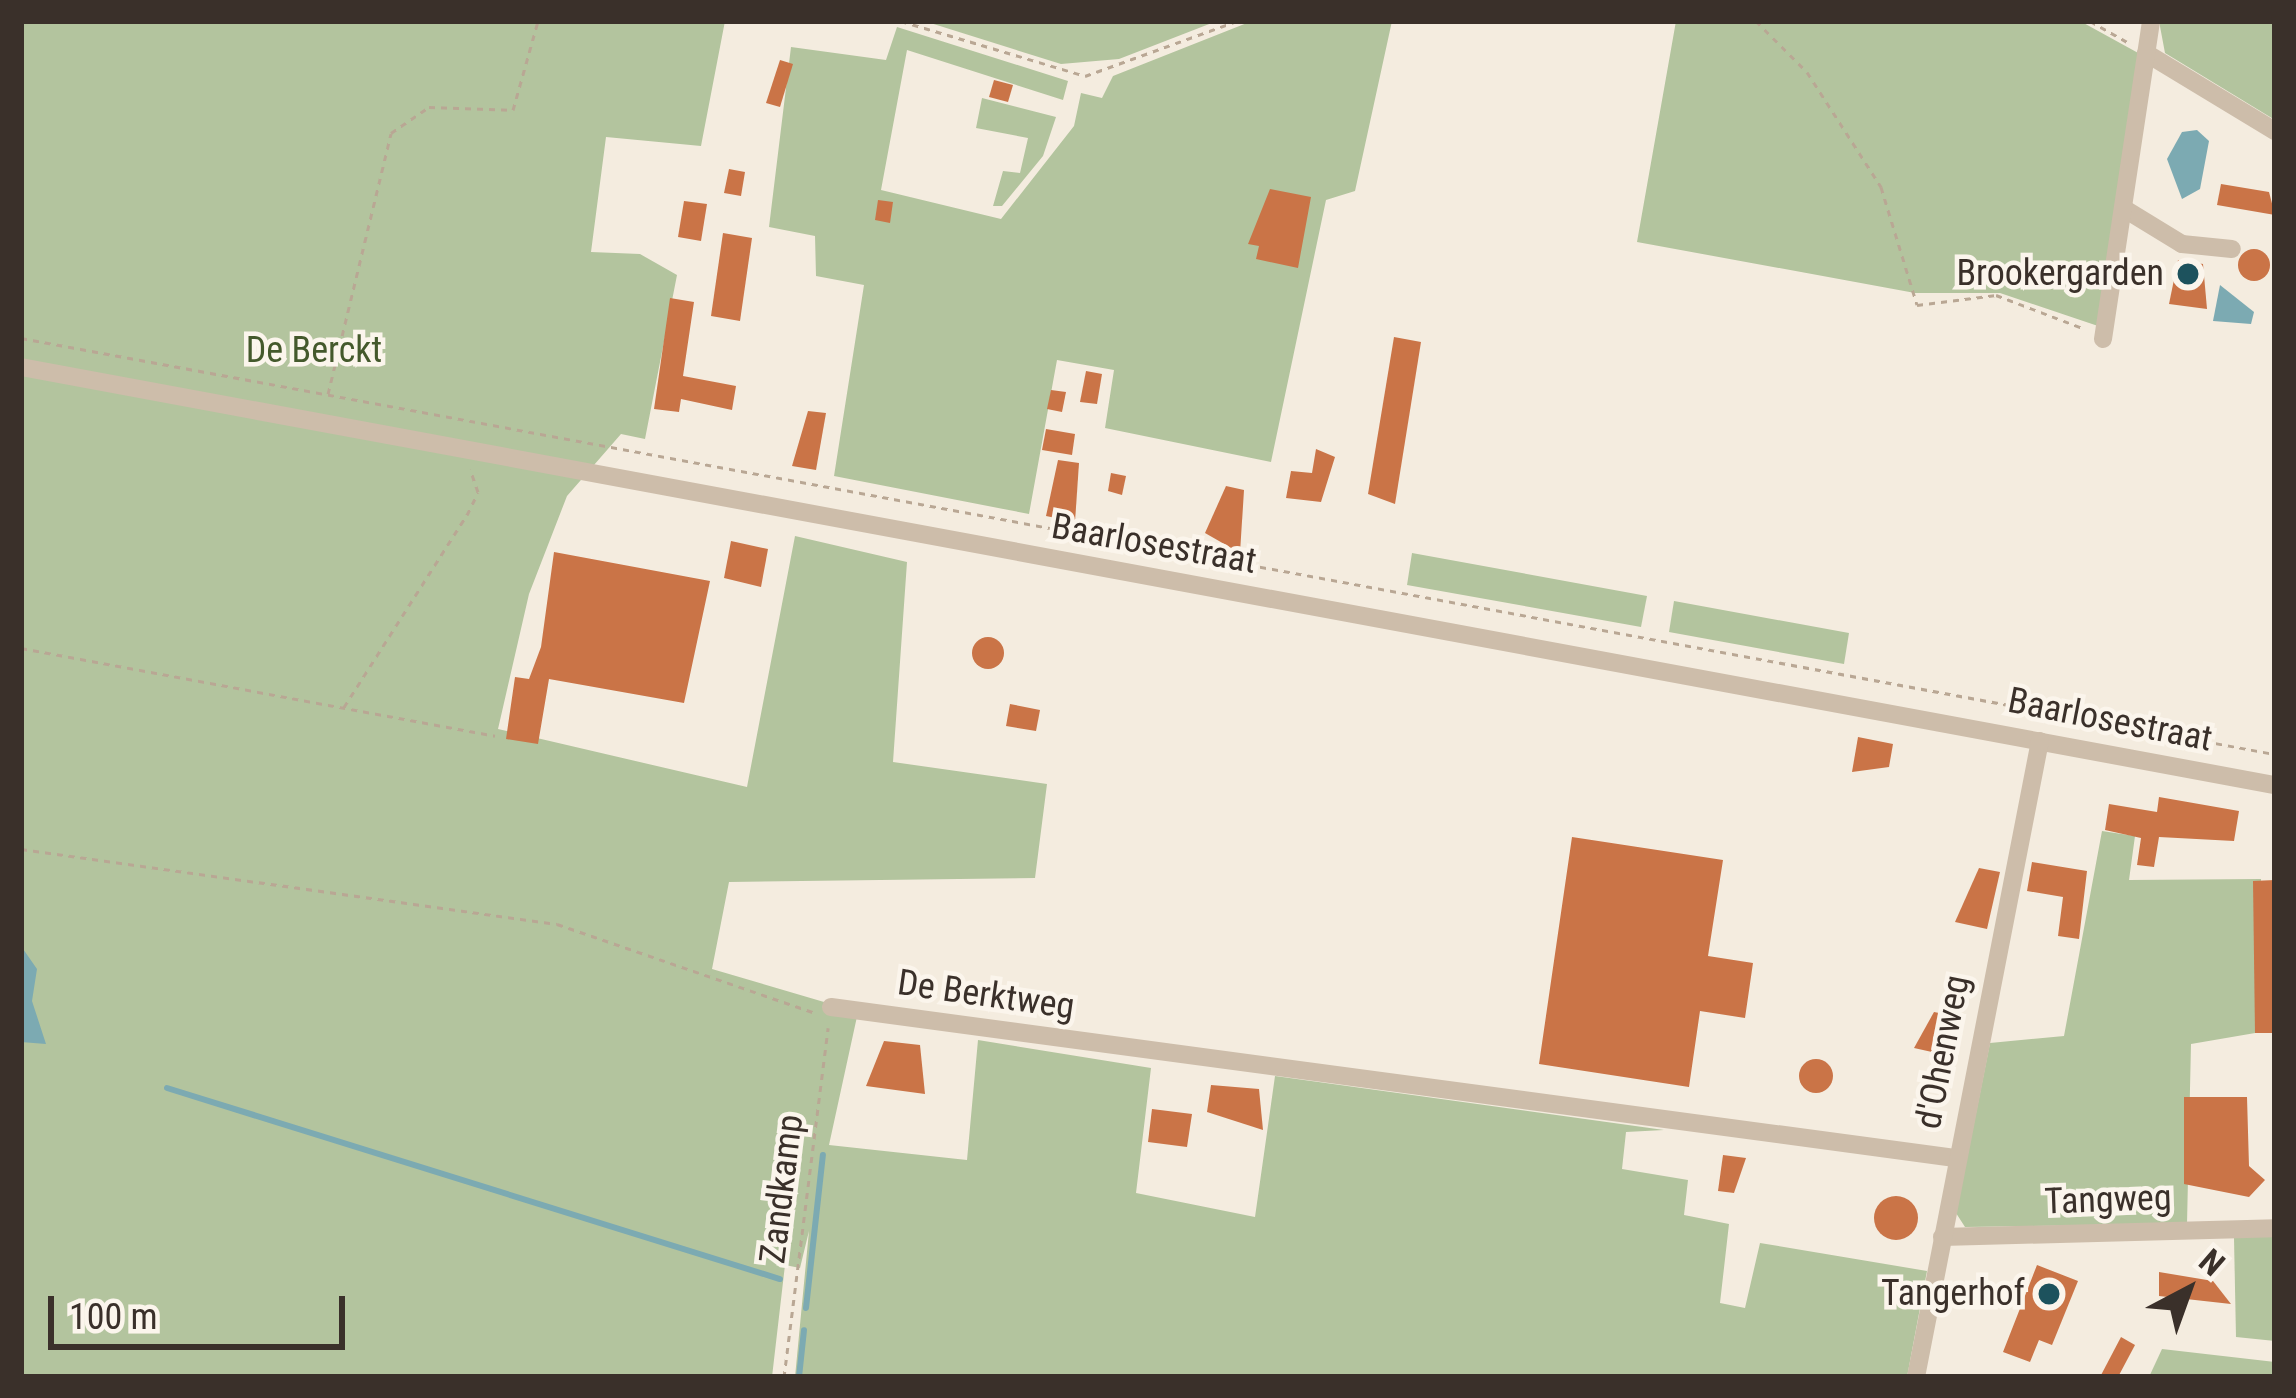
<!DOCTYPE html>
<style>
body{margin:0}
#map{position:relative;width:2296px;height:1398px;overflow:hidden;background:#f4ecdf;font-family:"Roboto Condensed",sans-serif}
div>[style]{position:absolute}
.green>*{inset:0;background:#b3c49e}
.water>*{inset:0;background:#7caab2}
.stream>*{height:6px;margin:-3px;padding:0 3px;transform-origin:3px;border-radius:3px;background:#7caab2}
.building>*{inset:0;background:#ca7447}
.round{border-radius:50%}
.path>*{height:3px;margin-top:-1.5px;transform-origin:0;background:repeating-linear-gradient(90deg,#b9a794 0 6px,transparent 0 12px)}
.minor>*{height:18px;margin:-9px;padding:0 9px;transform-origin:9px;border-radius:9px;background:#cdbdaa}
.dots>*{width:33px;height:33px;translate:-50% -50%;box-sizing:border-box;border:6px solid #fbf5ec;border-radius:50%}
span{translate:-50% -50%;white-space:nowrap;text-align:center;line-height:1.15;-webkit-text-stroke:9px #fbf5ec;paint-order:stroke}
.poi-label{font-size:36px;color:#3a302a}
.right{translate:-100% -50%;text-align:right}
.park-label{font-size:36px;color:#44592c}
.street-label{font-size:36px;color:#3a302a}
.frame{position:absolute;inset:0;border:24px solid #3a302a;pointer-events:none}
.north{position:absolute;left:2128px;top:1230px;width:120px;height:120px;-webkit-text-stroke:9px #fbf5ec;paint-order:stroke;rotate:41deg;font-size:33px;font-weight:700;line-height:48px;text-align:center;color:#3a302a}
.north::after{content:'';display:block;margin:auto;width:42px;height:54px;background:#3a302a;clip-path:polygon(50% 0,100% 100%,50% 72%,0 100%)}
.scale{position:absolute;left:48px;top:1296px;width:297px;height:54px;box-sizing:border-box;border:6px solid #3a302a;border-top:0;padding-left:15px;font-size:36px;line-height:42px;white-space:nowrap;color:#3a302a;-webkit-text-stroke:9px #fbf5ec;paint-order:stroke}
</style>
<div id="map">
<div class="green">
<div style="clip-path:polygon(21px 21px,725px 21px,701px 146px,606px 137px,591px 252px,640px 254px,677px 275px,645px 439px,621px 434px,567px 496px,529px 594px,498px 729px,747px 787px,795px 536px,907px 562px,893px 762px,1047px 784px,1035px 878px,729px 882px,712px 969px,858px 1012px,829px 1145px,967px 1160px,978px 1040px,1151px 1068px,1136px 1193px,1255px 1217px,1275px 1076px,1664px 1130px,1626px 1132px,1622px 1169px,1688px 1180px,1684px 1215px,1729px 1224px,1720px 1303px,1745px 1308px,1760px 1243px,1927px 1271px,1907px 1377px,795px 1377px,809px 1231px,800px 1268px,785px 1265px,772px 1377px,21px 1377px)"></div>
<div style="clip-path:polygon(924px 21px,1217px 21px,1119px 59px,1061px 64px)"></div>
<div style="clip-path:polygon(1252px 21px,1392px 21px,1355px 191px,1326px 200px,1271px 462px,1105px 428px,1114px 370px,1057px 360px,1029px 514px,834px 476px,864px 285px,816px 276px,815px 236px,769px 227px,791px 47px,886px 60px,897px 27px,1068px 81px,1063px 100px,907px 50px,881px 190px,1001px 219px,1074px 126px,1081px 93px,1102px 98px,1113px 76px)"></div>
<div style="clip-path:polygon(1676px 21px,2080px 21px,2140px 54px,2101px 327px,2000px 293px,1915px 293px,1637px 242px)"></div>
<div style="clip-path:polygon(2159px 21px,2275px 21px,2275px 120px,2165px 53px)"></div>
<div style="clip-path:polygon(982px 98px,1056px 117px,1043px 156px,1002px 206px,993px 206px,1003px 171px,1020px 173px,1028px 138px,976px 128px)"></div>
<div style="clip-path:polygon(1412px 553px,1647px 596px,1641px 627px,1407px 585px)"></div>
<div style="clip-path:polygon(1674px 601px,1849px 633px,1844px 664px,1669px 632px)"></div>
<div style="clip-path:polygon(2102px 831px,2135px 836px,2129px 880px,2261px 879px,2261px 1032px,2191px 1044px,2187px 1224px,1965px 1227px,1956px 1213px,1990px 1043px,2064px 1036px)"></div>
<div style="clip-path:polygon(2275px 1235px,2275px 1341px,2236px 1337px,2234px 1238px)"></div>
<div style="clip-path:polygon(2162px 1349px,2275px 1362px,2275px 1377px,2149px 1377px)"></div>
</div>
<div class="water">
<div style="clip-path:polygon(2197px 130px,2209px 141px,2200px 189px,2182px 199px,2167px 159px,2182px 132px)"></div>
<div style="clip-path:polygon(2220px 285px,2254px 312px,2251px 324px,2213px 321px)"></div>
<div style="clip-path:polygon(21px 946px,37px 969px,32px 1001px,46px 1044px,21px 1042px)"></div>
</div>
<div class="stream">
<div style="left:167px;top:1088px;width:642px;rotate:17.31deg"></div>
<div style="left:806px;top:1308px;width:154px;rotate:-83.7deg"></div>
<div style="left:799px;top:1377px;width:47px;rotate:-83.9deg"></div>
</div>
<div class="building">
<div style="clip-path:polygon(780px 60px,793px 64px,780px 107px,766px 103px)"></div>
<div style="clip-path:polygon(994px 80px,1013px 85px,1008px 102px,989px 97px)"></div>
<div style="clip-path:polygon(729px 169px,745px 172px,741px 196px,724px 193px)"></div>
<div style="clip-path:polygon(2221px 184px,2269px 192px,2275px 215px,2217px 205px)"></div>
<div style="clip-path:polygon(1270px 189px,1311px 197px,1298px 268px,1256px 259px,1259px 246px,1248px 244px)"></div>
<div style="clip-path:polygon(878px 200px,893px 202px,890px 223px,875px 220px)"></div>
<div style="clip-path:polygon(684px 201px,707px 204px,701px 241px,678px 237px)"></div>
<div style="clip-path:polygon(723px 233px,752px 238px,740px 321px,711px 316px)"></div>
<div class="round" style="left:2238px;top:249px;width:32px;height:32px"></div>
<div style="clip-path:polygon(2178px 260px,2203px 264px,2207px 309px,2169px 304px)"></div>
<div style="clip-path:polygon(670px 298px,694px 302px,683px 376px,736px 386px,732px 410px,681px 399px,679px 412px,654px 409px)"></div>
<div style="clip-path:polygon(1394px 337px,1421px 342px,1395px 504px,1368px 494px)"></div>
<div style="clip-path:polygon(1086px 371px,1102px 374px,1097px 404px,1080px 402px)"></div>
<div style="clip-path:polygon(1051px 390px,1066px 392px,1062px 412px,1047px 409px)"></div>
<div style="clip-path:polygon(808px 411px,826px 413px,816px 470px,792px 466px)"></div>
<div style="clip-path:polygon(1046px 429px,1075px 434px,1072px 455px,1042px 450px)"></div>
<div style="clip-path:polygon(1316px 449px,1335px 457px,1321px 502px,1286px 498px,1291px 471px,1312px 473px)"></div>
<div style="clip-path:polygon(1058px 460px,1079px 463px,1075px 522px,1046px 516px)"></div>
<div style="clip-path:polygon(1111px 473px,1126px 476px,1122px 495px,1108px 491px)"></div>
<div style="clip-path:polygon(1226px 486px,1244px 490px,1240px 553px,1205px 533px)"></div>
<div style="clip-path:polygon(731px 541px,768px 549px,761px 587px,724px 578px)"></div>
<div style="clip-path:polygon(554px 552px,710px 581px,684px 703px,549px 679px,538px 744px,506px 739px,515px 677px,529px 679px,541px 647px)"></div>
<div class="round" style="left:972px;top:637px;width:32px;height:32px"></div>
<div style="clip-path:polygon(1010px 704px,1040px 710px,1036px 731px,1006px 726px)"></div>
<div style="clip-path:polygon(1858px 737px,1893px 744px,1889px 767px,1852px 772px)"></div>
<div style="clip-path:polygon(2159px 797px,2239px 811px,2234px 841px,2159px 837px,2154px 867px,2137px 865px,2141px 838px,2105px 830px,2109px 804px,2157px 812px)"></div>
<div style="clip-path:polygon(1572px 837px,1723px 860px,1708px 956px,1753px 963px,1745px 1018px,1700px 1011px,1689px 1087px,1539px 1064px)"></div>
<div style="clip-path:polygon(2032px 862px,2087px 871px,2079px 939px,2058px 936px,2063px 897px,2027px 891px)"></div>
<div style="clip-path:polygon(1979px 868px,2000px 872px,1987px 929px,1955px 922px)"></div>
<div style="clip-path:polygon(2275px 880px,2275px 1033px,2255px 1033px,2253px 881px)"></div>
<div style="clip-path:polygon(1934px 1012px,1959px 1017px,1941px 1054px,1914px 1048px)"></div>
<div style="clip-path:polygon(884px 1041px,920px 1045px,925px 1094px,866px 1086px)"></div>
<div class="round" style="left:1799px;top:1059px;width:34px;height:34px"></div>
<div style="clip-path:polygon(1211px 1085px,1259px 1089px,1263px 1130px,1207px 1112px)"></div>
<div style="clip-path:polygon(2184px 1097px,2247px 1097px,2249px 1166px,2265px 1180px,2249px 1197px,2184px 1184px)"></div>
<div style="clip-path:polygon(1152px 1109px,1192px 1114px,1187px 1147px,1148px 1142px)"></div>
<div style="clip-path:polygon(1723px 1155px,1746px 1158px,1734px 1193px,1718px 1191px)"></div>
<div class="round" style="left:1874px;top:1196px;width:44px;height:44px"></div>
<div style="clip-path:polygon(2037px 1265px,2078px 1281px,2052px 1345px,2039px 1340px,2030px 1362px,2003px 1352px)"></div>
<div style="clip-path:polygon(2159px 1272px,2213px 1281px,2231px 1304px,2159px 1296px)"></div>
<div style="clip-path:polygon(2121px 1337px,2135px 1345px,2118px 1377px,2100px 1377px)"></div>
</div>
<div class="path">
<div style="left:901px;top:21px;width:192px;rotate:16.6deg"></div>
<div style="left:1085px;top:76px;width:162px;rotate:-19.9deg"></div>
<div style="left:1756px;top:21px;width:72px;rotate:45deg"></div>
<div style="left:1807px;top:72px;width:137px;rotate:57.2deg"></div>
<div style="left:1881px;top:187px;width:123px;rotate:73deg"></div>
<div style="left:1917px;top:305px;width:80px;rotate:-7.2deg"></div>
<div style="left:1996px;top:295px;width:95px;rotate:20.9deg"></div>
<div style="left:2090px;top:21px;width:45px;rotate:29.4deg"></div>
<div style="left:21px;top:338px;width:2292px;rotate:10.46deg"></div>
<div style="left:328px;top:394px;width:268px;rotate:-76.4deg"></div>
<div style="left:391px;top:133px;width:46px;rotate:-34.4deg"></div>
<div style="left:429px;top:107px;width:84px;rotate:2deg"></div>
<div style="left:513px;top:110px;width:92px;rotate:-74.3deg"></div>
<div style="left:21px;top:648px;width:482px;rotate:10.5deg"></div>
<div style="left:344px;top:707px;width:228px;rotate:-57.4deg"></div>
<div style="left:467px;top:515px;width:25px;rotate:-64deg"></div>
<div style="left:478px;top:492px;width:24px;rotate:-109deg"></div>
<div style="left:21px;top:849px;width:541px;rotate:7.97deg"></div>
<div style="left:557px;top:924px;width:271px;rotate:19deg"></div>
<div style="left:784px;top:1377px;width:352px;rotate:-82.8deg"></div>
</div>
<div class="minor">
<div style="left:2146px;top:53px;width:151px;rotate:31.2deg"></div>
<div style="left:2123px;top:208px;width:69px;rotate:31.4deg"></div>
<div style="left:2182px;top:244px;width:50px;rotate:5.7deg"></div>
<div style="left:2103px;top:339px;width:322px;rotate:-81.4deg"></div>
<div style="left:21px;top:367px;width:2292px;rotate:10.51deg"></div>
<div style="left:831px;top:1007px;width:1134px;rotate:7.65deg"></div>
<div style="left:1942px;top:1237px;width:333px;rotate:-1.5deg"></div>
<div style="left:1916px;top:1377px;width:648px;rotate:-78.97deg"></div>
</div>
<div class="dots">
<div style="left:2188px;top:274px;background:#1d525d"></div>
<div style="left:2049px;top:1294px;background:#1d525d"></div>
</div>
<div class="poi-label">
<span class="right" style="left:2164px;top:274px">Brookergarden</span>
<span class="right" style="left:2025px;top:1294px">Tangerhof</span>
</div>
<div class="park-label">
<span style="left:314px;top:351px">De Berckt</span>
</div>
<div class="street-label">
<span style="left:1154px;top:544px;rotate:10deg">Baarlosestraat</span>
<span style="left:2110px;top:720px;rotate:11deg">Baarlosestraat</span>
<span style="left:986px;top:995px;rotate:8deg">De Berktweg</span>
<span style="left:1943px;top:1052px;rotate:-79deg">d'Ohenweg</span>
<span style="left:782px;top:1189px;rotate:-83deg">Zandkamp</span>
<span style="left:2108px;top:1200px;rotate:-2deg">Tangweg</span>
</div>
<div class="frame"></div>
<div class="north">N</div>
<div class="scale">100 m</div>
</div>
